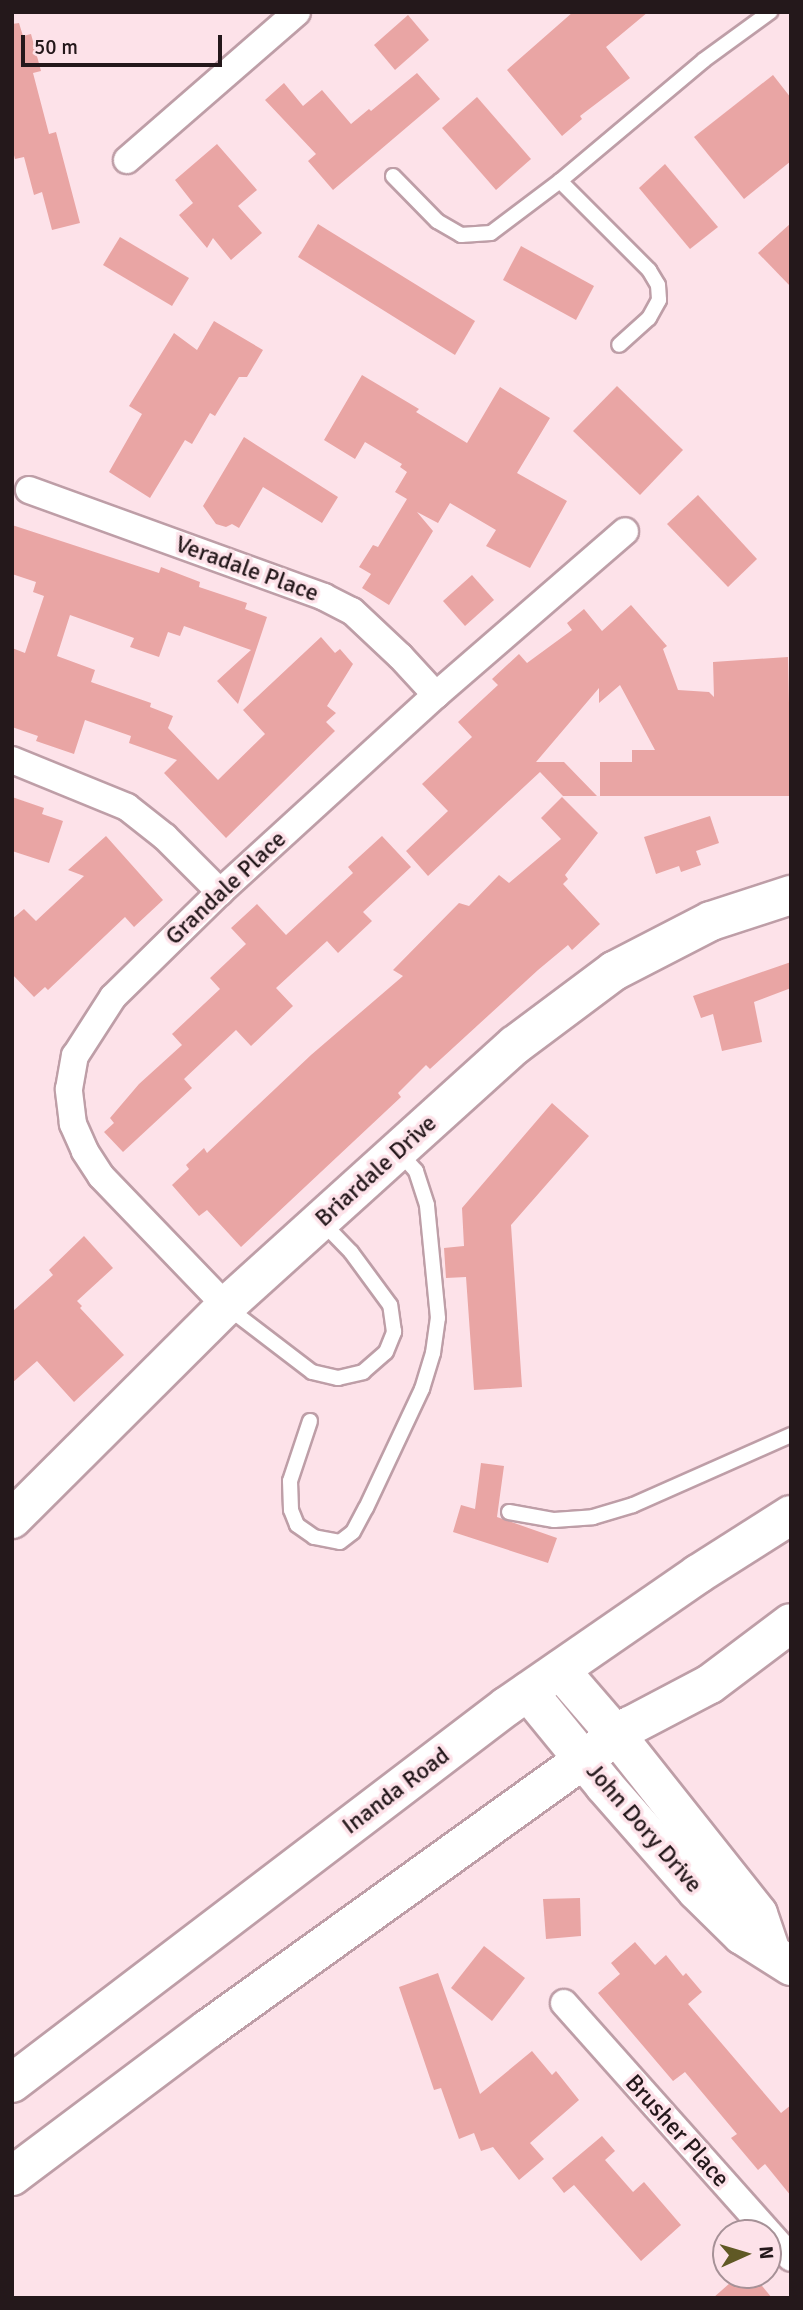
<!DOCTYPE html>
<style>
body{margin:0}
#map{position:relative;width:803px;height:2310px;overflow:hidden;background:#fde2e9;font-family:Signika,sans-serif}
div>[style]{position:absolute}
.building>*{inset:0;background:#e9a5a4}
.roads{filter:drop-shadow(2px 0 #be9ea7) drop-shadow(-2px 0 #be9ea7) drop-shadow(0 2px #be9ea7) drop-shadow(0 -2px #be9ea7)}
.lane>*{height:14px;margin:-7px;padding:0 7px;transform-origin:7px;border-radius:7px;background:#fff}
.street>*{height:26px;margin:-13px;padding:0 13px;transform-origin:13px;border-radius:13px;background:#fff}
.secondary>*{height:38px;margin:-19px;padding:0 19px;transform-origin:19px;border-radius:19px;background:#fff}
span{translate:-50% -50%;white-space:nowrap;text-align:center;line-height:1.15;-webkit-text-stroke:7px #fde2e9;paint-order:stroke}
.street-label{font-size:24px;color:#24181b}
.frame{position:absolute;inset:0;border:14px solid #24181b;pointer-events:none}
.north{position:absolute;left:712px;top:2219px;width:70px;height:70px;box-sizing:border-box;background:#fde2e9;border:2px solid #a69197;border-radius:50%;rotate:86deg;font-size:19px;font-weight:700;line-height:28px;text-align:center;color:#24181b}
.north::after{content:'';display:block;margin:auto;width:24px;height:32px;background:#605925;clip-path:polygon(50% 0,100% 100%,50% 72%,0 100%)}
.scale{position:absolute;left:21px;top:35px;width:201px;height:32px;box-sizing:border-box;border:4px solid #24181b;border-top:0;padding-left:9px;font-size:21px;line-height:24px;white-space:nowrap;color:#24181b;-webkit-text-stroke:5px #fde2e9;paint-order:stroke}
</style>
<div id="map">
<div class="building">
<div style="clip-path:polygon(573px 12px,648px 12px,606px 47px,630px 78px,580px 116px,582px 119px,562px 136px,507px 70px)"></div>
<div style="clip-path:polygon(408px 15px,429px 40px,395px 70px,374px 45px)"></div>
<div style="clip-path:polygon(19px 23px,23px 36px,31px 34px,41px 71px,33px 73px,49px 134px,56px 132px,80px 223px,52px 230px,42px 192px,34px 195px,24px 157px,15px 159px,12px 147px,12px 24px)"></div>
<div style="clip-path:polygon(417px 73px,440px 99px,333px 190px,308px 161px,316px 154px,265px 100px,284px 83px,303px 106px,322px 90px,351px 124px,369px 109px,371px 111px)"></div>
<div style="clip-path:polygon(773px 75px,791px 98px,791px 161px,744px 199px,694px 137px)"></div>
<div style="clip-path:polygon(477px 97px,531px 159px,496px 190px,442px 128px)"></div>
<div style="clip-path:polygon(217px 144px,257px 190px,238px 206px,262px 233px,231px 260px,213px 238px,207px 248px,179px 215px,193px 203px,175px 180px)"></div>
<div style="clip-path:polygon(665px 164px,718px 227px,690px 249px,639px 188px)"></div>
<div style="clip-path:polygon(791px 223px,791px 287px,758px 253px)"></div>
<div style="clip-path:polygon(318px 224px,475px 321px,455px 355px,298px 257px)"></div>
<div style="clip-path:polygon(120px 237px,189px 278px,172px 306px,103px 265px)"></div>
<div style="clip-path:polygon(521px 246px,594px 286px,576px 320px,503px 280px)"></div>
<div style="clip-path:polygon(214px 321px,263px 350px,247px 377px,239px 377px,215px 416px,210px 413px,192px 444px,185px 440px,150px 498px,109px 472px,142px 414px,129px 406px,174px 333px,197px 350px)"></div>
<div style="clip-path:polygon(362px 375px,419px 409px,416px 412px,467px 443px,500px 387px,550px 418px,517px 473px,567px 501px,530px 568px,486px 546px,496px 530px,450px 503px,438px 523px,417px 512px,433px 531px,389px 605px,362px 588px,371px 574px,359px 567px,373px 545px,378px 547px,407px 499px,395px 492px,407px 472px,400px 467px,402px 464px,365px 442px,355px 459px,324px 440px)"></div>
<div style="clip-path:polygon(617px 386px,683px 450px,640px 495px,573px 431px)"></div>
<div style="clip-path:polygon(244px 437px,338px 497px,322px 523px,263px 487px,239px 528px,232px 524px,226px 527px,216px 524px,203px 506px)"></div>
<div style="clip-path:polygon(698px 495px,757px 559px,728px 587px,667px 524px)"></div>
<div style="clip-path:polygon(12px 525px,159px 573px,161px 567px,200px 582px,199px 587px,247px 603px,245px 609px,267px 617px,238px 704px,217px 681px,251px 650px,184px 626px,180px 636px,168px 632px,159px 657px,130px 647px,134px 638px,70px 615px,57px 656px,95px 670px,91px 682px,151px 703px,150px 707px,173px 716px,168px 728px,218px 780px,265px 734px,243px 710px,321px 637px,335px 653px,340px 649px,353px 664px,327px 706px,336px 713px,326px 722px,335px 731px,226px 838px,164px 773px,177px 760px,129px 743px,131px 736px,85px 720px,74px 754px,36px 741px,38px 736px,12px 727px,12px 648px,25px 653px,44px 596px,33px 592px,36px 582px,12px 574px)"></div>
<div style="clip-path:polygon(472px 575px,494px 600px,465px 626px,443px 601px)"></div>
<div style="clip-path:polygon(631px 605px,667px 646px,663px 649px,678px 690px,709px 692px,714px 697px,713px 662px,788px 657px,791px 796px,600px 796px,600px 762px,632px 762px,632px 750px,655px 750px,620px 685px,599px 703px,599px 688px,536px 762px,564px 762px,597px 796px,563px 796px,540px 772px,428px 876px,406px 851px,448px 811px,422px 784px,472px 737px,458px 722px,498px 685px,492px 679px,519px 654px,527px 663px,572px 630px,567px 623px,584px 609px,602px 631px)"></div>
<div style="clip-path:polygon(12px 797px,44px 808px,42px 814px,63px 821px,49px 863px,12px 851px)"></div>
<div style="clip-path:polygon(562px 797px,598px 833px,565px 875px,568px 879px,563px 884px,600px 924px,572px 950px,568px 945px,538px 970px,430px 1069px,426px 1065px,398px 1093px,401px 1097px,241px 1247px,207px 1210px,199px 1216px,172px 1185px,189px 1169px,186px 1165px,204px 1148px,207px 1153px,311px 1055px,403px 976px,393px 970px,459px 903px,469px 906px,499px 875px,509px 883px,561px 839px,541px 818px)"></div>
<div style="clip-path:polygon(710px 816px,719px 843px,696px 851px,701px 865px,681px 872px,679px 866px,656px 874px,644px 837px)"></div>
<div style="clip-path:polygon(106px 836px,163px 900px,134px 927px,125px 917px,48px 990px,45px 987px,34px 997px,12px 974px,12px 919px,24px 909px,36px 921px,84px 876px,68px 870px)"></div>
<div style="clip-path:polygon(382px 836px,411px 867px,363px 912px,372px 921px,338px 953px,327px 941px,276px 988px,293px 1006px,251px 1046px,236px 1030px,184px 1079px,192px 1088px,123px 1152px,104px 1132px,114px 1123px,110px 1118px,139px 1084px,182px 1045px,172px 1034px,220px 989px,210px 978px,246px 944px,231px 928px,257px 904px,286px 935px,353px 873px,348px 867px)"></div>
<div style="clip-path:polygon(791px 962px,791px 988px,754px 1002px,762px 1042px,722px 1051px,713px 1014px,701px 1018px,693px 996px)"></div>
<div style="clip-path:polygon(552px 1103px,589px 1136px,511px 1225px,522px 1387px,474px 1390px,466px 1277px,446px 1278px,444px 1248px,464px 1246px,462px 1208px)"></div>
<div style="clip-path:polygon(84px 1236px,113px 1268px,77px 1301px,82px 1306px,80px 1308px,124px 1355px,74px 1402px,37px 1361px,12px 1383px,12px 1312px,53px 1275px,49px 1270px)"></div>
<div style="clip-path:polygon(481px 1463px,504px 1466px,497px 1517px,557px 1538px,548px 1563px,453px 1532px,461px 1505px,475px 1509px)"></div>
<div style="clip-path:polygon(580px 1898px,581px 1936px,546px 1939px,543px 1899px)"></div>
<div style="clip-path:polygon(635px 1942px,655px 1965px,666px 1955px,683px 1976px,686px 1973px,702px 1992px,688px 2004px,781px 2113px,791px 2105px,791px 2196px,765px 2164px,758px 2170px,731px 2138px,737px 2134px,685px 2072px,673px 2081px,598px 1993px,620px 1974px,611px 1963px)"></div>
<div style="clip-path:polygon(484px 1946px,525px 1978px,492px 2021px,451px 1988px)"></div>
<div style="clip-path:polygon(438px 1973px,480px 2094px,532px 2051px,552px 2075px,556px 2071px,579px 2100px,530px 2143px,544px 2159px,519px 2180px,493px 2147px,481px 2151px,474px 2133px,459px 2139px,441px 2088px,434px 2090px,399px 1987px)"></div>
<div style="clip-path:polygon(602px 2136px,615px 2151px,605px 2160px,633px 2192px,644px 2182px,681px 2225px,641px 2261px,574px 2185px,564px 2193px,552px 2178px)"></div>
<div style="clip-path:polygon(739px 2275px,753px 2275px,772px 2298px,713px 2298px)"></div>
</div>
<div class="roads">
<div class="lane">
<div style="left:393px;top:176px;width:63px;rotate:45.6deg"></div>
<div style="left:437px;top:221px;width:28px;rotate:30deg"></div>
<div style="left:461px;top:235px;width:30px;rotate:-4deg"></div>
<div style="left:491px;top:233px;width:86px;rotate:-37deg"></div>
<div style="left:560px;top:181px;width:188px;rotate:-40deg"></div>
<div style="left:704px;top:60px;width:82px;rotate:-36deg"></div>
<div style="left:560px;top:181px;width:126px;rotate:45deg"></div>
<div style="left:649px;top:270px;width:17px;rotate:59deg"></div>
<div style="left:658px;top:285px;width:15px;rotate:86deg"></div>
<div style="left:659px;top:300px;width:21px;rotate:119deg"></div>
<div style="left:649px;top:318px;width:40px;rotate:138deg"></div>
<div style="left:227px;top:1307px;width:107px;rotate:37.4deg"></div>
<div style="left:312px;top:1372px;width:27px;rotate:13deg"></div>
<div style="left:338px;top:1378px;width:26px;rotate:-13deg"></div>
<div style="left:363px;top:1372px;width:30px;rotate:-41deg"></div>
<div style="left:386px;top:1352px;width:22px;rotate:-68deg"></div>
<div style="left:394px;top:1332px;width:27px;rotate:-98deg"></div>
<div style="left:390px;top:1305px;width:66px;rotate:-126.3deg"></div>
<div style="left:351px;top:1252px;width:43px;rotate:-134.1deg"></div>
<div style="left:310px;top:1421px;width:63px;rotate:108.4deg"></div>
<div style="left:290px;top:1481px;width:29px;rotate:88deg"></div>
<div style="left:291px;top:1510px;width:16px;rotate:68deg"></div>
<div style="left:297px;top:1525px;width:21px;rotate:35deg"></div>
<div style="left:314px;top:1537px;width:26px;rotate:11deg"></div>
<div style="left:340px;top:1542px;width:16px;rotate:-38deg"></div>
<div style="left:353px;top:1532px;width:27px;rotate:-62deg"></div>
<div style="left:366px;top:1508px;width:132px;rotate:-64.8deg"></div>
<div style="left:422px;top:1389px;width:38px;rotate:-73deg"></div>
<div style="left:433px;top:1353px;width:35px;rotate:-82deg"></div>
<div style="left:438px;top:1318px;width:114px;rotate:-95.6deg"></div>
<div style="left:427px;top:1205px;width:36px;rotate:-108deg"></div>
<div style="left:416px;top:1171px;width:25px;rotate:-132deg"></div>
<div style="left:509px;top:1512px;width:46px;rotate:10.1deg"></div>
<div style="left:554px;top:1520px;width:39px;rotate:-4deg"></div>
<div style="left:593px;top:1517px;width:42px;rotate:-16.7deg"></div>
<div style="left:633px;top:1505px;width:173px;rotate:-23.9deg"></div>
</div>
<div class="street">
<div style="left:127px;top:160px;width:225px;rotate:-41deg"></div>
<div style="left:29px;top:490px;width:314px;rotate:19.9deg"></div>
<div style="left:324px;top:597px;width:31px;rotate:27deg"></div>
<div style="left:352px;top:611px;width:66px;rotate:43.2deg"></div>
<div style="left:400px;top:656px;width:53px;rotate:47.3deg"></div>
<div style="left:12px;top:760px;width:124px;rotate:22.2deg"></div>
<div style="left:127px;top:807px;width:48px;rotate:38.3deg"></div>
<div style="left:165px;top:837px;width:78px;rotate:45deg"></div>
<div style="left:226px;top:1306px;width:180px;rotate:-133.9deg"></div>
<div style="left:101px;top:1176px;width:30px;rotate:-123deg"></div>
<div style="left:85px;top:1151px;width:30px;rotate:-114deg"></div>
<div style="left:73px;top:1124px;width:35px;rotate:-97deg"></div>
<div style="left:69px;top:1089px;width:34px;rotate:-80deg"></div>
<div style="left:75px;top:1056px;width:70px;rotate:-57.2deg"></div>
<div style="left:113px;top:997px;width:150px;rotate:-44.5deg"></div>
<div style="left:220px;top:892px;width:292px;rotate:-42.4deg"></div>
<div style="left:436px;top:695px;width:250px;rotate:-40.9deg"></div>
<div style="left:564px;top:2003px;width:341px;rotate:48.3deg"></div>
</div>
<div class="secondary">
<div style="left:12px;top:1519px;width:302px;rotate:-44.9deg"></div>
<div style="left:226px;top:1306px;width:389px;rotate:-42.1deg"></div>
<div style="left:515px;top:1045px;width:124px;rotate:-36.8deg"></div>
<div style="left:614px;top:971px;width:109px;rotate:-27.3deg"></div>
<div style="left:711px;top:921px;width:84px;rotate:-18deg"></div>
<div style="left:560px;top:1670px;width:87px;rotate:49.2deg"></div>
<div style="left:617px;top:1736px;width:227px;rotate:51.6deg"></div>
<div style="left:758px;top:1914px;width:40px;rotate:71.1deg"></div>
<div style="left:528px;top:1692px;width:120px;rotate:50.7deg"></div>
<div style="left:604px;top:1785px;width:141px;rotate:48.7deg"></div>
<div style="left:697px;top:1891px;width:63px;rotate:44.4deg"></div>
<div style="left:742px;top:1935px;width:58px;rotate:32.3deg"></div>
<div style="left:12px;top:2083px;width:622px;rotate:-37.29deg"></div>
<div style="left:507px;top:1706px;width:232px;rotate:-34.6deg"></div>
<div style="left:698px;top:1574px;width:110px;rotate:-32.4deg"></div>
<div style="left:12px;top:2176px;width:245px;rotate:-36.9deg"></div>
<div style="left:208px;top:2029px;width:520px;rotate:-35.68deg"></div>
<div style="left:630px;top:1726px;width:90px;rotate:-27.7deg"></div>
<div style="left:710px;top:1684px;width:101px;rotate:-37deg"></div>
</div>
</div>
<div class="street-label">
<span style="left:247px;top:569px;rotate:20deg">Veradale Place</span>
<span style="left:226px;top:888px;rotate:-43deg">Grandale Place</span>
<span style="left:376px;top:1171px;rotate:-42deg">Briardale Drive</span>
<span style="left:396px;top:1791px;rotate:-37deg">Inanda Road</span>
<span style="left:644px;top:1828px;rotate:49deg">John Dory Drive</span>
<span style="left:677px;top:2131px;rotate:48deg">Brusher Place</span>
</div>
<div class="frame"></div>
<div class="north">N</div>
<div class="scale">50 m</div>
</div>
